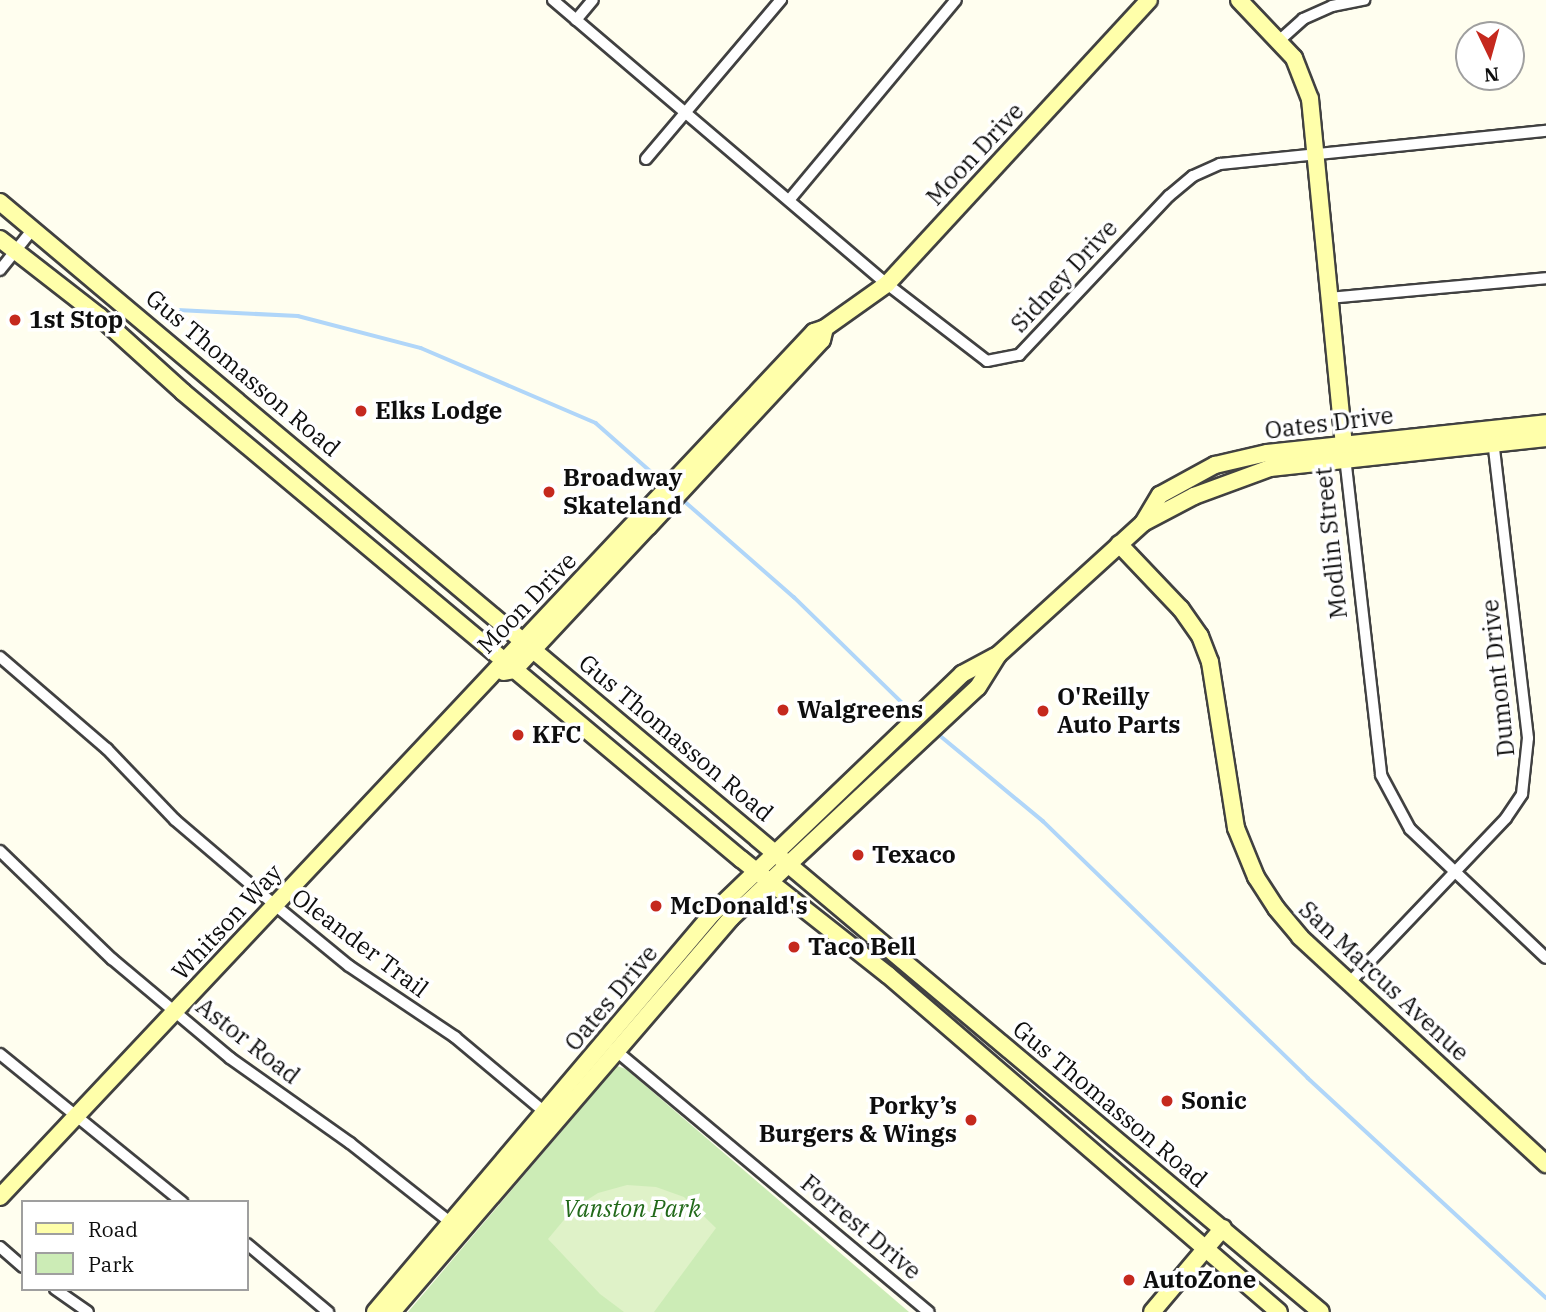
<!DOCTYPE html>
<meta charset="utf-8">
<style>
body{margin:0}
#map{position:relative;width:1546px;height:1312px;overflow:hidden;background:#fffeef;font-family:"IBM Plex Serif",serif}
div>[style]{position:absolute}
.green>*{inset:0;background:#ccecb6}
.pitch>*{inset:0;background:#dff2c8}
.stream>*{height:3.5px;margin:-1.75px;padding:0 1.75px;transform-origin:1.75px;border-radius:1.75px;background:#b0d6f9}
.roads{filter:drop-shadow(2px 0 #414141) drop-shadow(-2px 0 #414141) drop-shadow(0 2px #414141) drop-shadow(0 -2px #414141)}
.street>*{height:10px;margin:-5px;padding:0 5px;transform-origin:5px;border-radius:5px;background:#fff}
.secondary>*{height:16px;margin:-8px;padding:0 8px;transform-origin:8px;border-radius:8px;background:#ffa}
.dots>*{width:19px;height:19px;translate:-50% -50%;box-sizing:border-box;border:4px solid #fff;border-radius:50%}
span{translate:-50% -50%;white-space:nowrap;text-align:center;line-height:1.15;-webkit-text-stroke:7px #fff;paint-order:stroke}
.street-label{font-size:24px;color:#0e0e0e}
.poi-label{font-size:24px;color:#0e0e0e;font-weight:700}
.left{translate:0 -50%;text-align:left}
.right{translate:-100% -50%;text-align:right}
.park-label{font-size:24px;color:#22691a;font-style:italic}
.legend{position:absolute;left:21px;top:1200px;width:228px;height:91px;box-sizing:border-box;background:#fff;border:2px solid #9f9f9f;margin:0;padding:9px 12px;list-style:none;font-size:21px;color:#0e0e0e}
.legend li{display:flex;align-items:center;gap:14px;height:35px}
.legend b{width:35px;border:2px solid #9f9f9f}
.north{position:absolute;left:1455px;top:21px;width:70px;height:70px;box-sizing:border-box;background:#fff;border:2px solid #9f9f9f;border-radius:50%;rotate:175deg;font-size:19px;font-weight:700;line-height:28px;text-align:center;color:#0e0e0e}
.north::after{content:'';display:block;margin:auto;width:24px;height:32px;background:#c5291e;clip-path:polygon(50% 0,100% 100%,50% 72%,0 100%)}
</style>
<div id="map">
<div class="green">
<div style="clip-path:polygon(617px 1066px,626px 1069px,909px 1312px,408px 1312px)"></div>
</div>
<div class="pitch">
<div style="clip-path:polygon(627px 1185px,656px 1187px,684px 1197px,716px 1228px,654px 1312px,624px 1312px,600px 1294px,548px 1239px,573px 1209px,598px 1193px)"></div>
</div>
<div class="stream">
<div style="left:158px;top:309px;width:140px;rotate:2.9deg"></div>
<div style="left:298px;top:316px;width:127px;rotate:14.6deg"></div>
<div style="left:421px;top:348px;width:190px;rotate:23.2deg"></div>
<div style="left:596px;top:423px;width:94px;rotate:41.5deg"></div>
<div style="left:682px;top:499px;width:149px;rotate:41.2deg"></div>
<div style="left:794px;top:597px;width:169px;rotate:44.3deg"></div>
<div style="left:937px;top:733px;width:138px;rotate:39.7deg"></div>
<div style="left:1043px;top:821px;width:369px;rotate:44.1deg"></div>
<div style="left:1308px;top:1078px;width:324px;rotate:42.7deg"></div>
</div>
<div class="roads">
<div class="street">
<div style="left:553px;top:0;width:438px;rotate:40.4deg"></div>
<div style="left:887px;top:284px;width:126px;rotate:37.6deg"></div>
<div style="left:987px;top:361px;width:33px;rotate:-11deg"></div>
<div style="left:1019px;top:355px;width:219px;rotate:-46.7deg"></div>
<div style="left:1169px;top:196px;width:31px;rotate:-40deg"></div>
<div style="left:1193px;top:176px;width:30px;rotate:-24deg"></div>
<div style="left:1220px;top:164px;width:328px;rotate:-5.8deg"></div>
<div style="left:576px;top:20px;width:26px;rotate:-50deg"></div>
<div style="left:1281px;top:39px;width:30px;rotate:-42deg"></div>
<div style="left:1303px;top:19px;width:32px;rotate:-24deg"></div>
<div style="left:1332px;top:6px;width:33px;rotate:-11deg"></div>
<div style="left:646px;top:159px;width:209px;rotate:-49.7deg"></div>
<div style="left:790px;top:199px;width:259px;rotate:-50.2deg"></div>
<div style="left:0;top:270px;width:53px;rotate:-51.2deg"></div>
<div style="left:1328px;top:298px;width:219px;rotate:-5.2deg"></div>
<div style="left:1345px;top:457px;width:320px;rotate:83.5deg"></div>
<div style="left:1381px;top:775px;width:61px;rotate:61.8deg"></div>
<div style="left:1410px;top:829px;width:187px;rotate:43.5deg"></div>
<div style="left:0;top:657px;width:141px;rotate:40.7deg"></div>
<div style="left:107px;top:749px;width:98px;rotate:46.2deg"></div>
<div style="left:175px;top:820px;width:133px;rotate:40.4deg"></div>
<div style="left:276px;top:906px;width:94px;rotate:39.4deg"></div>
<div style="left:349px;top:966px;width:128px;rotate:33.8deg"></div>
<div style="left:455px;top:1037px;width:119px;rotate:39.9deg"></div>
<div style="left:0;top:851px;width:156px;rotate:44deg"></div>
<div style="left:112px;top:959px;width:154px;rotate:40deg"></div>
<div style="left:230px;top:1058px;width:147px;rotate:35.3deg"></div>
<div style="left:350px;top:1143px;width:127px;rotate:38.3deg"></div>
<div style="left:1350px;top:982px;width:226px;rotate:-46.4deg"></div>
<div style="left:1506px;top:818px;width:29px;rotate:-56deg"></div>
<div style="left:1522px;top:794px;width:56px;rotate:-83.9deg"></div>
<div style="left:1528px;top:738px;width:302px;rotate:-96.7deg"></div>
<div style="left:614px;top:1049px;width:410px;rotate:39.9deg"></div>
<div style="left:0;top:1054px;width:235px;rotate:39.1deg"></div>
<div style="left:247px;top:1244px;width:106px;rotate:40deg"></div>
<div style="left:0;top:1247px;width:30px;rotate:41deg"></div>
<div style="left:55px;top:1289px;width:40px;rotate:34.9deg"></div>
</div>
<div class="secondary">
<div style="left:1239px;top:0;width:80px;rotate:46.5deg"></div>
<div style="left:1294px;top:58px;width:44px;rotate:68.7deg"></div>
<div style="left:1310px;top:99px;width:360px;rotate:84.4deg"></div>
<div style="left:0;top:202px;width:1725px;rotate:40.04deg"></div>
<div style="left:0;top:239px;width:125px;rotate:37.9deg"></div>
<div style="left:99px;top:316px;width:113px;rotate:42.1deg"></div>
<div style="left:183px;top:392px;width:728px;rotate:39.93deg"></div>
<div style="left:741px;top:859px;width:187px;rotate:38.3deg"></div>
<div style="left:888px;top:975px;width:516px;rotate:40.76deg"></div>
<div style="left:1143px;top:523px;width:58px;rotate:-27.9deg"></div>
<div style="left:1194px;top:496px;width:81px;rotate:-20.2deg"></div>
<div style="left:1270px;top:468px;width:278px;rotate:-6.2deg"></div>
<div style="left:1119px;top:544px;width:90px;rotate:46.4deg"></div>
<div style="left:1181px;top:609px;width:33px;rotate:55deg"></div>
<div style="left:1200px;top:636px;width:28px;rotate:69deg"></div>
<div style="left:1210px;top:662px;width:168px;rotate:81.1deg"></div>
<div style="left:1236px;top:828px;width:53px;rotate:67.8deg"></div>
<div style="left:1256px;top:877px;width:37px;rotate:57deg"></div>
<div style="left:1276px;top:908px;width:38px;rotate:50deg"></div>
<div style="left:1300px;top:937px;width:335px;rotate:42.7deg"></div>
<div style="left:504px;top:672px;width:10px;rotate:-11deg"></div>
<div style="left:514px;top:670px;width:196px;rotate:-46.9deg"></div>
<div style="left:648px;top:527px;width:255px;rotate:-47.1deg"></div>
<div style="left:822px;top:340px;width:12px;rotate:-76deg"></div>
<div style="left:0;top:1197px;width:1188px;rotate:-46.74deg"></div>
<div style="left:814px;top:332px;width:12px;rotate:-20deg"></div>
<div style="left:825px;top:328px;width:76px;rotate:-35.4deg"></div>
<div style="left:887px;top:284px;width:386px;rotate:-47.3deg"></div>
<div style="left:375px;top:1312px;width:522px;rotate:-49.74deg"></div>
<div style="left:712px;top:914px;width:347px;rotate:-43.8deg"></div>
<div style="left:962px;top:674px;width:38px;rotate:-28deg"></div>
<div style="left:392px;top:1312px;width:520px;rotate:-49.29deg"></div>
<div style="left:731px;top:918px;width:338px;rotate:-43.1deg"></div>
<div style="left:978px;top:687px;width:38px;rotate:-58deg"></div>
<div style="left:998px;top:655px;width:196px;rotate:-42.3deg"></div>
<div style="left:1143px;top:523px;width:33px;rotate:-59deg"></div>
<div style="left:1160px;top:495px;width:63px;rotate:-28.6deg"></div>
<div style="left:1215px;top:465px;width:53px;rotate:-13deg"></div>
<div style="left:1267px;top:453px;width:281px;rotate:-6.1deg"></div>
<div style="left:1152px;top:1312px;width:110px;rotate:-49.8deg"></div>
</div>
</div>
<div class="dots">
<div style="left:15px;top:320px;background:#c5291e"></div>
<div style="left:361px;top:411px;background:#c5291e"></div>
<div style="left:549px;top:492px;background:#c5291e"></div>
<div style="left:783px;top:710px;background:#c5291e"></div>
<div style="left:1043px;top:711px;background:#c5291e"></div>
<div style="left:518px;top:735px;background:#c5291e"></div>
<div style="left:858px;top:855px;background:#c5291e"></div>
<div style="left:656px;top:906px;background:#c5291e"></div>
<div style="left:794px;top:947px;background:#c5291e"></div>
<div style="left:1167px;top:1101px;background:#c5291e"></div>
<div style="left:971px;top:1120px;background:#c5291e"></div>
<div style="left:1129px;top:1280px;background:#c5291e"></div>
</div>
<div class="street-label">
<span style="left:975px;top:154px;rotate:-47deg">Moon Drive</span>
<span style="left:1064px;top:276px;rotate:-47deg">Sidney Drive</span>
<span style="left:243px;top:373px;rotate:40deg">Gus Thomasson Road</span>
<span style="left:1329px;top:423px;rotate:-7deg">Oates Drive</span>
<span style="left:1331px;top:543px;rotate:-96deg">Modlin Street</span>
<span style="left:527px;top:603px;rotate:-46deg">Moon Drive</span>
<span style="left:1498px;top:678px;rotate:-96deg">Dumont Drive</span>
<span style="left:676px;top:738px;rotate:40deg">Gus Thomasson Road</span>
<span style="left:227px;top:922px;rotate:-47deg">Whitson Way</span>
<span style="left:360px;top:943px;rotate:37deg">Oleander Trail</span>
<span style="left:1384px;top:981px;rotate:43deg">San Marcus Avenue</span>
<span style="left:611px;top:998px;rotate:-50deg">Oates Drive</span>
<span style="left:248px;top:1041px;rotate:38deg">Astor Road</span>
<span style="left:1110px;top:1104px;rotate:40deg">Gus Thomasson Road</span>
<span style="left:861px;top:1227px;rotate:40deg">Forrest Drive</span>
</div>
<div class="poi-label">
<span class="left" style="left:29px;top:320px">1st Stop</span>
<span class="left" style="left:375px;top:411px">Elks Lodge</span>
<span class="left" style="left:563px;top:492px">Broadway<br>Skateland</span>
<span class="left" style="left:1057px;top:711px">O'Reilly<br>Auto Parts</span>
<span class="left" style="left:797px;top:710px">Walgreens</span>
<span class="left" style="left:532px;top:735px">KFC</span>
<span class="left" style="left:872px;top:855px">Texaco</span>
<span class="left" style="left:670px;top:906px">McDonald's</span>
<span class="left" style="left:808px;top:947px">Taco Bell</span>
<span class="left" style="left:1181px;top:1101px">Sonic</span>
<span class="right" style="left:957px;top:1120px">Porky’s<br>Burgers &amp; Wings</span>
<span class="left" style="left:1143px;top:1280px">AutoZone</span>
</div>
<div class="park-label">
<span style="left:632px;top:1209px">Vanston Park</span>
</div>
<ul class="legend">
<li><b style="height:9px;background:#ffa"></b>Road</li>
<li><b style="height:19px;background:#ccecb6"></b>Park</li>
</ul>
<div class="north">N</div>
</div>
